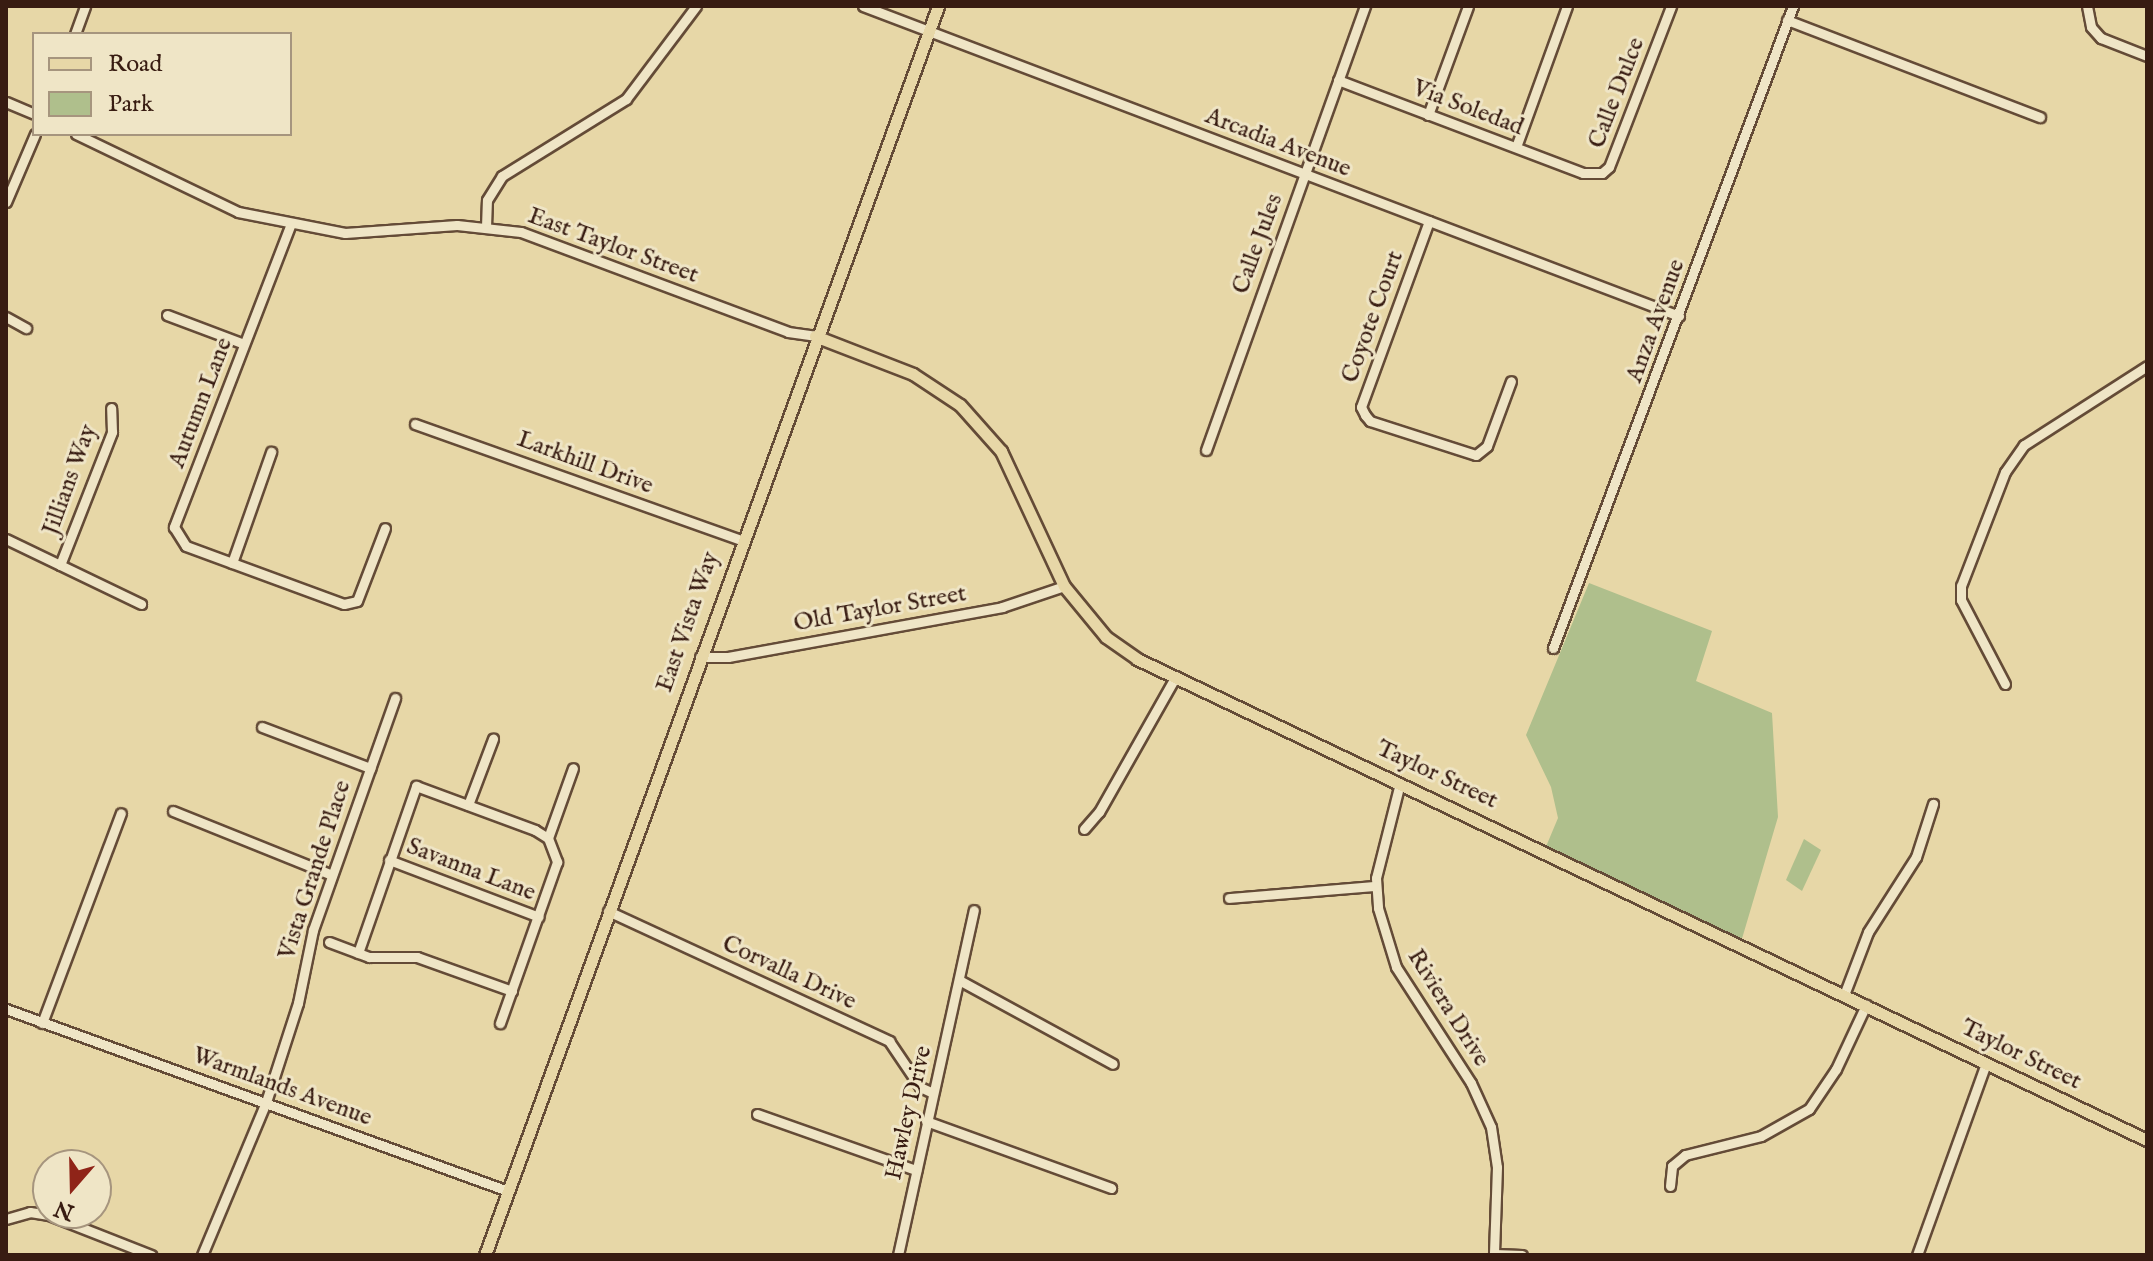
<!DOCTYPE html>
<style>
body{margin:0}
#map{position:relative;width:2153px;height:1261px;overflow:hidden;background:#e7d7a7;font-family:"IM FELL English",serif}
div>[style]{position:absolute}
.green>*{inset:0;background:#afbf8c}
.roads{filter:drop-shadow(2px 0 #644b37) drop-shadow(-2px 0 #644b37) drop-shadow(0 2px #644b37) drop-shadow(0 -2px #644b37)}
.minor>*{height:9px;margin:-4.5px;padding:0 4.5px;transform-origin:4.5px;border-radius:4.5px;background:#efe5c6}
.major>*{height:11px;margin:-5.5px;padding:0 5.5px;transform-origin:5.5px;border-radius:5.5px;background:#e7d7a7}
span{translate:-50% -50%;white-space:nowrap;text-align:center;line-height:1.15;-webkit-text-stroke:6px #efe5c6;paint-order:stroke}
.street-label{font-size:24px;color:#381c12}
.frame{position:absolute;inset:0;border:8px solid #381c12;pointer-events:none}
.legend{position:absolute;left:32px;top:32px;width:260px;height:104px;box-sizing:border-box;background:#efe5c6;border:2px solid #a6957e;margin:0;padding:10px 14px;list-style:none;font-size:24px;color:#381c12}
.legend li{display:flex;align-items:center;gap:16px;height:40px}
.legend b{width:40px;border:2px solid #a6957e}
.north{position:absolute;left:32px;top:1149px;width:80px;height:80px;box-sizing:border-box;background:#efe5c6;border:2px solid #a6957e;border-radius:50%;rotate:200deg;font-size:22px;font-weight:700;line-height:32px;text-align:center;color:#381c12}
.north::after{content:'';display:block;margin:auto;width:28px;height:36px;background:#8f2418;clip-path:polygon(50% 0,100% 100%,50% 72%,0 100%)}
</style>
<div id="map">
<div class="green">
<div style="clip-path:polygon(1589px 583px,1712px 631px,1696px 681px,1772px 713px,1778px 817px,1741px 942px,1545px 849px,1558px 818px,1551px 787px,1526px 735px)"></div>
<div style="clip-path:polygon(1804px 839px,1821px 850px,1802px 891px,1786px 880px)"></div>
</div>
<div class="roads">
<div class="minor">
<div style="left:863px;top:6px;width:873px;rotate:20.8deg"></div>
<div style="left:2087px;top:6px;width:21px;rotate:79deg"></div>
<div style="left:2091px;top:27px;width:15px;rotate:48deg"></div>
<div style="left:2101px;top:38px;width:49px;rotate:21.4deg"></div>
<div style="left:1787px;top:20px;width:271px;rotate:21deg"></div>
<div style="left:75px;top:34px;width:30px;rotate:-70deg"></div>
<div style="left:1338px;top:80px;width:262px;rotate:20.8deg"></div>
<div style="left:1583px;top:173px;width:19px"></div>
<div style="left:1602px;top:173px;width:9px;rotate:-41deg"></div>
<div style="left:1609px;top:167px;width:173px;rotate:-68.9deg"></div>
<div style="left:6px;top:102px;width:30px;rotate:23deg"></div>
<div style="left:1428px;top:115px;width:116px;rotate:-69.8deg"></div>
<div style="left:76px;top:134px;width:180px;rotate:25.7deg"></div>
<div style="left:238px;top:212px;width:109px;rotate:11.1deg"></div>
<div style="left:345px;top:233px;width:112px;rotate:-4.1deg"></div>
<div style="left:457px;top:225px;width:64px;rotate:6.2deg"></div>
<div style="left:521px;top:232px;width:285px;rotate:20.5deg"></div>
<div style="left:788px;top:332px;width:27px;rotate:8deg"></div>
<div style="left:1516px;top:147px;width:150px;rotate:-70.1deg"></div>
<div style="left:6px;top:202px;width:74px;rotate:-66.9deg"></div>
<div style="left:1429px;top:221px;width:198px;rotate:110.1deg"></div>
<div style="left:1361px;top:407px;width:9px;rotate:63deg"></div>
<div style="left:1365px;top:415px;width:8px;rotate:50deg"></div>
<div style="left:1370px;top:421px;width:111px;rotate:17.8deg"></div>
<div style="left:1476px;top:455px;width:14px;rotate:-39deg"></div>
<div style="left:1487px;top:446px;width:69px;rotate:-69.7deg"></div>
<div style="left:290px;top:226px;width:323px;rotate:111.1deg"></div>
<div style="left:174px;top:527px;width:22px;rotate:58deg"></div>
<div style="left:186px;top:546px;width:168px;rotate:20.2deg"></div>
<div style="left:344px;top:604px;width:13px;rotate:-13deg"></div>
<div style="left:357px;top:601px;width:78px;rotate:-69deg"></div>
<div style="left:486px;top:227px;width:27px;rotate:-88deg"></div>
<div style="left:487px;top:200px;width:28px;rotate:-58deg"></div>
<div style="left:502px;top:176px;width:146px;rotate:-31.8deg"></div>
<div style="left:626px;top:99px;width:116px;rotate:-53deg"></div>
<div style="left:167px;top:315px;width:82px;rotate:20.6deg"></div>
<div style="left:6px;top:317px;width:23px;rotate:29deg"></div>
<div style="left:415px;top:424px;width:346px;rotate:19.6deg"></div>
<div style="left:1206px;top:450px;width:472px;rotate:-70.3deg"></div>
<div style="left:6px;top:539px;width:150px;rotate:25.7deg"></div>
<div style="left:232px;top:563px;width:118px;rotate:-70.6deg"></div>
<div style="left:60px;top:565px;width:143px;rotate:-68.6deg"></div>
<div style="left:112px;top:432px;width:24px;rotate:-92deg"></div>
<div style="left:1553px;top:648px;width:685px;rotate:-69.5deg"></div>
<div style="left:700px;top:657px;width:28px"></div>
<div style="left:728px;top:657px;width:279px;rotate:-10.3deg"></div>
<div style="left:1002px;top:607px;width:65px;rotate:-18.7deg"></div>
<div style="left:2005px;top:684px;width:95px;rotate:-117.6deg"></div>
<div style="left:1961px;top:600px;width:14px;rotate:-90deg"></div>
<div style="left:1961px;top:586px;width:122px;rotate:-68.9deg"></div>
<div style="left:2005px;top:472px;width:33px;rotate:-55deg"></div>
<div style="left:2024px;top:445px;width:146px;rotate:-32.7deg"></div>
<div style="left:262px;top:727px;width:116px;rotate:20.8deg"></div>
<div style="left:1400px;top:783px;width:98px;rotate:104.2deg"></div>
<div style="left:1376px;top:878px;width:30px;rotate:86deg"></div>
<div style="left:1378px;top:908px;width:62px;rotate:73deg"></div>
<div style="left:1396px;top:967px;width:138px;rotate:57.1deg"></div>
<div style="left:1471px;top:1083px;width:48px;rotate:65.6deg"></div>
<div style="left:1491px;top:1127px;width:40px;rotate:81.5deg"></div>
<div style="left:1497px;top:1167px;width:88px;rotate:92deg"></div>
<div style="left:468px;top:805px;width:71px;rotate:-69.3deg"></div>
<div style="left:173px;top:811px;width:171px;rotate:21.9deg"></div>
<div style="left:1084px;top:829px;width:23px;rotate:-49deg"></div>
<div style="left:1099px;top:812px;width:156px;rotate:-60.5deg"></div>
<div style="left:548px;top:838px;width:74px;rotate:-70.3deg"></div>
<div style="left:389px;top:860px;width:160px;rotate:20.8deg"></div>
<div style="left:1229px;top:898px;width:147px;rotate:-4.7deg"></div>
<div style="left:608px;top:911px;width:310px;rotate:24.8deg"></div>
<div style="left:889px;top:1041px;width:55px;rotate:56deg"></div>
<div style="left:920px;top:1087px;width:14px;rotate:25deg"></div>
<div style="left:329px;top:942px;width:43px;rotate:20.6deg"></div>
<div style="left:369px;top:957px;width:48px"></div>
<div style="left:417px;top:957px;width:101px;rotate:19.7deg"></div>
<div style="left:358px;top:953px;width:177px;rotate:-70.8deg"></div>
<div style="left:416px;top:786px;width:127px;rotate:20.3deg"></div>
<div style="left:535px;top:830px;width:15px;rotate:32deg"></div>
<div style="left:548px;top:838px;width:26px;rotate:69deg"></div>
<div style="left:557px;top:862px;width:171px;rotate:109.5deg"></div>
<div style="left:959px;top:980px;width:175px;rotate:28.6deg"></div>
<div style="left:1844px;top:995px;width:67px;rotate:-69.1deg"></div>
<div style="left:1868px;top:932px;width:89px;rotate:-57.4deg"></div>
<div style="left:1916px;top:857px;width:56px;rotate:-72.2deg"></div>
<div style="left:6px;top:1009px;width:534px;rotate:19.93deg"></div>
<div style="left:42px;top:1023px;width:224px;rotate:-69.4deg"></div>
<div style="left:757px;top:1114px;width:169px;rotate:19.4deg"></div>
<div style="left:926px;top:1121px;width:197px;rotate:19.9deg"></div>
<div style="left:1670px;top:1186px;width:20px;rotate:-84deg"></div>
<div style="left:1672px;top:1166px;width:17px;rotate:-40deg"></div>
<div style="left:1685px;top:1155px;width:78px;rotate:-14deg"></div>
<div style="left:1761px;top:1136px;width:55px;rotate:-29.4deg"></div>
<div style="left:1809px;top:1109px;width:48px;rotate:-56deg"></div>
<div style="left:1836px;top:1069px;width:71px;rotate:-64.9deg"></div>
<div style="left:6px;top:1219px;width:25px;rotate:-16deg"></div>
<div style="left:30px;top:1212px;width:19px;rotate:9deg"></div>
<div style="left:49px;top:1215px;width:110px;rotate:21.4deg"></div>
<div style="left:1494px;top:1254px;width:28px;rotate:2deg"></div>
<div style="left:202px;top:1255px;width:166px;rotate:-67.3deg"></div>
<div style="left:266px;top:1102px;width:104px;rotate:-72.1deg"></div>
<div style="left:298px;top:1003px;width:75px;rotate:-78.4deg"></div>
<div style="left:313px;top:930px;width:246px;rotate:-70.5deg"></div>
<div style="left:898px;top:1255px;width:353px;rotate:-77.6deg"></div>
<div style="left:1917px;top:1255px;width:204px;rotate:-70.2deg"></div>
</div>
<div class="major">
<div style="left:815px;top:336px;width:105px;rotate:21.2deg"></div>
<div style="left:913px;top:374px;width:56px;rotate:33.4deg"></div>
<div style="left:960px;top:405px;width:62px;rotate:48.3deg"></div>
<div style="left:1001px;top:451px;width:149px;rotate:65deg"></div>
<div style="left:1064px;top:586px;width:66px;rotate:50.5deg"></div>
<div style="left:1106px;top:637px;width:38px;rotate:35deg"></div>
<div style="left:1137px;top:659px;width:1119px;rotate:25.47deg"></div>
<div style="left:485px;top:1255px;width:1329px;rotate:-70.06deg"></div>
</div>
</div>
<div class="street-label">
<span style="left:1617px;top:93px;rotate:-69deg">Calle Dulce</span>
<span style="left:1468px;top:108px;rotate:21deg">Via Soledad</span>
<span style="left:1278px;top:143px;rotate:21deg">Arcadia Avenue</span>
<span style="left:1258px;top:244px;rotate:-70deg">Calle Jules</span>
<span style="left:613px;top:246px;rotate:20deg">East Taylor Street</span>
<span style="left:1373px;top:317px;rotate:-70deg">Coyote Court</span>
<span style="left:1656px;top:321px;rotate:-70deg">Anza Avenue</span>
<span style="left:201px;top:403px;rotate:-69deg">Autumn Lane</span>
<span style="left:585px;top:463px;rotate:20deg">Larkhill Drive</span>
<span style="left:70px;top:480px;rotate:-70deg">Jillians Way</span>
<span style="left:880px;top:609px;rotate:-10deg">Old Taylor Street</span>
<span style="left:688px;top:622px;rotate:-71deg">East Vista Way</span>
<span style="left:1437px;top:775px;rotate:25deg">Taylor Street</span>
<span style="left:315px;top:870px;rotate:-72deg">Vista Grande Place</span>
<span style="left:471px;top:870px;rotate:21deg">Savanna Lane</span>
<span style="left:789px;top:973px;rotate:25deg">Corvalla Drive</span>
<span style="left:1448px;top:1008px;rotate:58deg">Riviera Drive</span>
<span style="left:2021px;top:1055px;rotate:26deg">Taylor Street</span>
<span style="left:282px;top:1087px;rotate:20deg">Warmlands Avenue</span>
<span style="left:909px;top:1113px;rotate:-77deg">Hawley Drive</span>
</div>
<div class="frame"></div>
<ul class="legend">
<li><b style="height:10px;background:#e7d7a7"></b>Road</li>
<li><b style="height:22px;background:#afbf8c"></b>Park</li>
</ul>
<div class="north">N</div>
</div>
